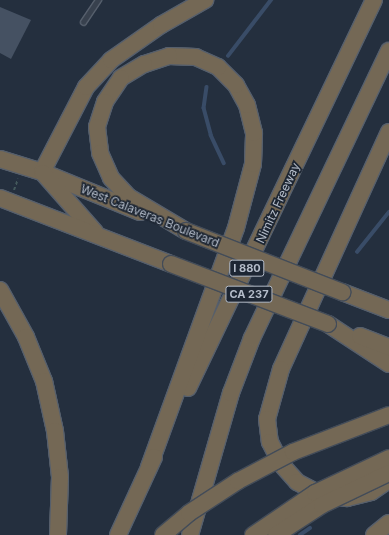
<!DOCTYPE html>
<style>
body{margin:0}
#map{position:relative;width:389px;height:535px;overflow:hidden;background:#242f3e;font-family:Inter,sans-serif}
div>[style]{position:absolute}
.stream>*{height:3.5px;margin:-1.75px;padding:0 1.75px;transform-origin:1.75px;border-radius:1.75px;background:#394c67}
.building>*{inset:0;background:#455162}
.path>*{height:2px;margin-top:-1px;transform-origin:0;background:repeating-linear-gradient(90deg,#44595c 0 3px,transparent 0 6px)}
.roads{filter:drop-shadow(1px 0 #565f6c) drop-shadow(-1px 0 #565f6c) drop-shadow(0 1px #565f6c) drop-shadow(0 -1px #565f6c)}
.lane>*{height:4.5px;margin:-2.25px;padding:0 2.25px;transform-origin:2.25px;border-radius:2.25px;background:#38414e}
.highway>*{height:16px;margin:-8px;padding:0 8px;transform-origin:8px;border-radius:8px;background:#746855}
.bridges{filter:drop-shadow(1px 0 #434c59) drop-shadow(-1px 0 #434c59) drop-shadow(0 1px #434c59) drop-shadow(0 -1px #434c59)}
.highway-bridge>*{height:16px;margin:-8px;padding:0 8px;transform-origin:8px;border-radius:8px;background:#746855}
span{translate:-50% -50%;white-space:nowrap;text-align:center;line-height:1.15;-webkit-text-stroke:3.5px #1d2633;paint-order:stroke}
.shield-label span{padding:1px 3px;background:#1d2633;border:1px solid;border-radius:3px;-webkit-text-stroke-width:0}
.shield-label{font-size:11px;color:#b4bcc9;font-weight:700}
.street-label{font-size:12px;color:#b4bcc9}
</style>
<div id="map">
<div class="stream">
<div style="left:228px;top:56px;width:71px;rotate:-52.5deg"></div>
<div style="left:207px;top:87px;width:21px;rotate:98deg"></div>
<div style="left:204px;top:108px;width:28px;rotate:75deg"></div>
<div style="left:211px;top:135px;width:31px;rotate:65deg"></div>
<div style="left:357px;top:252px;width:51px;rotate:-51.3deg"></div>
<div style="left:300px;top:535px;width:12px;rotate:-35deg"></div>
</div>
<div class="building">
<div style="clip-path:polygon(0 7px,31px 20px,11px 59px,0 53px)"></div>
</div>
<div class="path">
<div style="left:14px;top:190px;width:12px;rotate:-70deg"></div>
</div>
<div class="roads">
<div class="lane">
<div style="left:83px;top:22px;width:27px;rotate:-56deg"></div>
</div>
<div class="highway">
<div style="left:389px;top:132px;width:260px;rotate:114.5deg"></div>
<div style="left:281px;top:369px;width:52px;rotate:105.6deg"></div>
<div style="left:267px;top:419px;width:23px;rotate:83deg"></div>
<div style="left:270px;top:442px;width:25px;rotate:63deg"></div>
<div style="left:281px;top:464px;width:24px;rotate:48deg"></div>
<div style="left:297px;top:482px;width:27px;rotate:28deg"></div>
<div style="left:321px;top:495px;width:26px;rotate:7deg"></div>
<div style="left:347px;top:498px;width:25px;rotate:-14deg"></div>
<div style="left:371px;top:492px;width:22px;rotate:-34deg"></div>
<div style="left:0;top:159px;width:44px;rotate:17.2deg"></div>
<div style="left:42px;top:172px;width:106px;rotate:22.2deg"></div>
<div style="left:42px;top:172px;width:96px;rotate:-62.6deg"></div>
<div style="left:86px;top:87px;width:37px;rotate:-47deg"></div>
<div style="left:111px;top:60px;width:61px;rotate:-35deg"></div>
<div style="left:161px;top:25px;width:51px;rotate:-29.6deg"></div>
<div style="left:43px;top:173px;width:79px;rotate:48.6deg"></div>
<div style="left:0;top:198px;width:183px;rotate:21.1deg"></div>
<div style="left:0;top:290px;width:54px;rotate:61deg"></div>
<div style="left:26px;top:337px;width:48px;rotate:67.8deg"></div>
<div style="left:44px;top:381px;width:51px;rotate:77.6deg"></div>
<div style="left:55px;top:431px;width:46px;rotate:83.8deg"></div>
<div style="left:60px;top:477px;width:58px;rotate:92deg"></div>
<div style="left:342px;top:292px;width:50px;rotate:21deg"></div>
<div style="left:328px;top:324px;width:73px;rotate:33.3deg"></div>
<div style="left:360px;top:336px;width:31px;rotate:21deg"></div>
<div style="left:188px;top:388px;width:430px;rotate:-64.4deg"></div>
<div style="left:149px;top:467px;width:254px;rotate:-70deg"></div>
<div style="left:236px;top:228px;width:66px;rotate:-75.1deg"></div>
<div style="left:253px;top:164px;width:31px;rotate:-88deg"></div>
<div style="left:254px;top:133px;width:29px;rotate:-104deg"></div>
<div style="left:247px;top:105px;width:23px;rotate:-119deg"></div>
<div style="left:236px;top:85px;width:25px;rotate:-135deg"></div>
<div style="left:218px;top:67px;width:24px;rotate:-156deg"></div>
<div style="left:196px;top:57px;width:27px;rotate:-178deg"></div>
<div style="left:169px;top:56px;width:26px;rotate:162deg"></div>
<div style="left:144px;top:64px;width:27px;rotate:149deg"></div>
<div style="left:121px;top:78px;width:29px;rotate:124deg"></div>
<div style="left:105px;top:102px;width:26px;rotate:108deg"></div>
<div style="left:97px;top:127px;width:26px;rotate:83deg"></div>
<div style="left:100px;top:153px;width:27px;rotate:66deg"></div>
<div style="left:111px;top:178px;width:26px;rotate:47deg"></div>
<div style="left:129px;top:197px;width:66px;rotate:30.8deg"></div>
<div style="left:118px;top:535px;width:86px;rotate:-65.2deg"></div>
<div style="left:190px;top:535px;width:148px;rotate:-73.9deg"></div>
<div style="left:231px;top:393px;width:59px;rotate:-69.1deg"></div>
<div style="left:252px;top:338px;width:318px;rotate:-64.5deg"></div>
<div style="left:374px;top:535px;width:19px;rotate:-39deg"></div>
</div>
</div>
<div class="bridges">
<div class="highway-bridge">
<div style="left:186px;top:231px;width:168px;rotate:21.4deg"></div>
<div style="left:171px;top:264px;width:168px;rotate:20.9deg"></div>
<div style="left:163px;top:535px;width:34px;rotate:-40deg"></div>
<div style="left:189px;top:513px;width:59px;rotate:-33.1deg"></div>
<div style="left:238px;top:481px;width:62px;rotate:-27.8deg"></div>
<div style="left:293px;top:452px;width:103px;rotate:-21.1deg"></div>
<div style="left:253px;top:535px;width:75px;rotate:-34.1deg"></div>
<div style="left:315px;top:493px;width:82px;rotate:-25.3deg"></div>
<div style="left:276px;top:535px;width:55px;rotate:-33.1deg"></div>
<div style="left:322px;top:505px;width:74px;rotate:-25.5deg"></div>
</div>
</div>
<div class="shield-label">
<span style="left:247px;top:268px">I 880</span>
<span style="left:249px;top:294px">CA 237</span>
</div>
<div class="street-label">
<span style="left:278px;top:203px;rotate:-65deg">Nimitz Freeway</span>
<span style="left:150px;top:216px;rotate:22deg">West Calaveras Boulevard</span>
</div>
</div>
